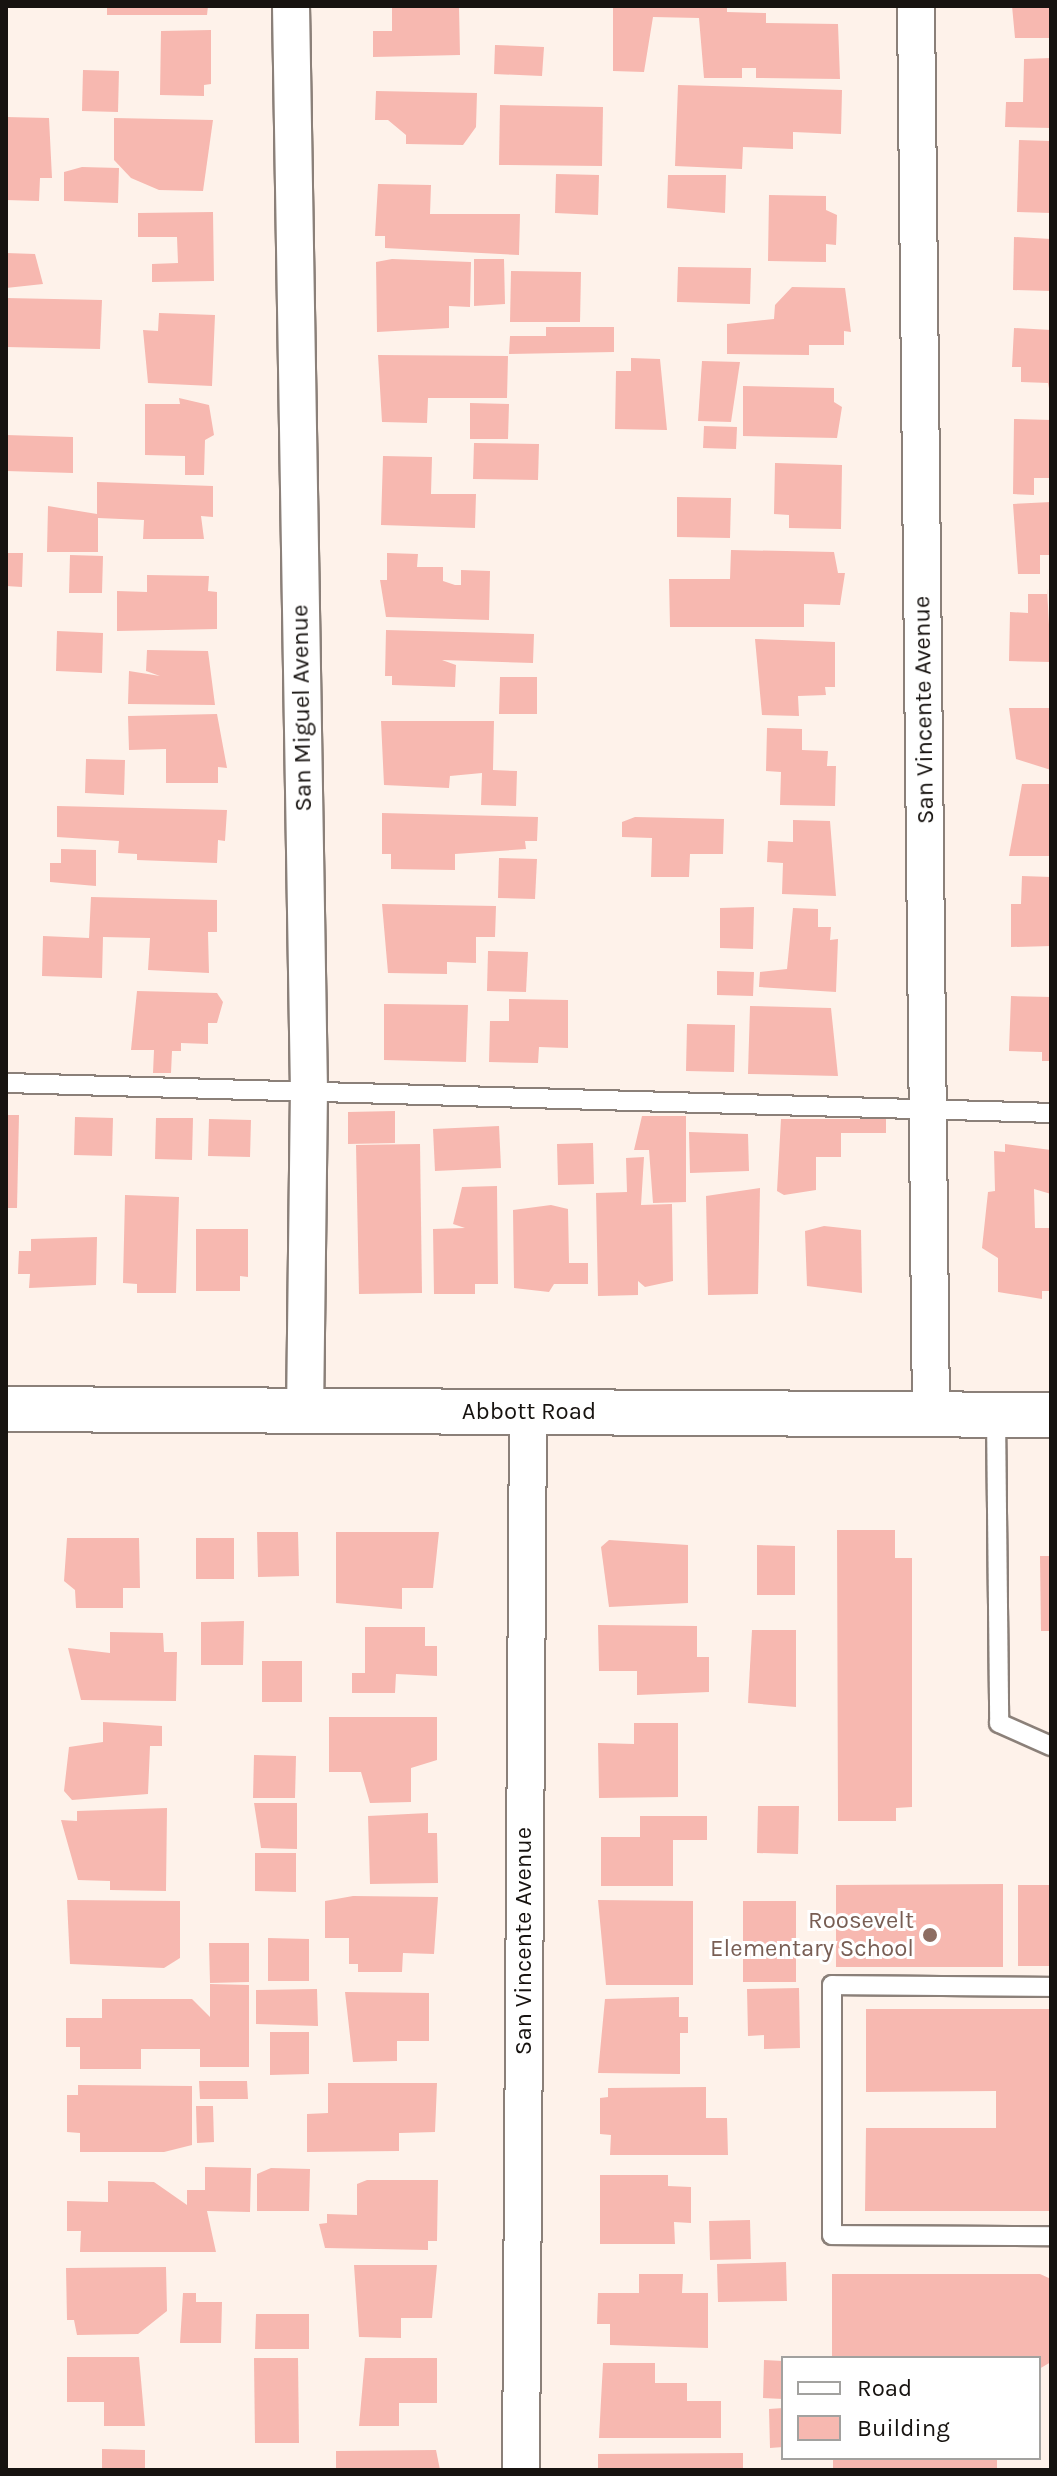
<!DOCTYPE html>
<style>
body{margin:0}
#map{position:relative;width:1057px;height:2476px;overflow:hidden;background:#fef2ea;font-family:Karla,sans-serif}
div>[style]{position:absolute}
.building>*{inset:0;background:#f7b8b0}
.roads{filter:drop-shadow(2px 0 #8b8079) drop-shadow(-2px 0 #8b8079) drop-shadow(0 2px #8b8079) drop-shadow(0 -2px #8b8079)}
.service>*{height:18px;margin:-9px;padding:0 9px;transform-origin:9px;border-radius:9px;background:#fff}
.minor>*{height:36px;margin:-18px;padding:0 18px;transform-origin:18px;border-radius:18px;background:#fff}
.tertiary>*{height:44px;margin:-22px;padding:0 22px;transform-origin:22px;border-radius:22px;background:#fff}
.dots>*{width:22px;height:22px;translate:-50% -50%;box-sizing:border-box;border:4px solid #fff;border-radius:50%}
span{translate:-50% -50%;white-space:nowrap;text-align:center;line-height:1.15;-webkit-text-stroke:6px #fff;paint-order:stroke}
.street-label{font-size:24px;color:#171310}
.education-label{font-size:24px;color:#785e54}
.right{translate:-100% -50%;text-align:right}
.frame{position:absolute;inset:0;border:8px solid #171310;pointer-events:none}
.legend{position:absolute;left:781px;top:2356px;width:260px;height:104px;box-sizing:border-box;background:#fff;border:2px solid #a2a19f;margin:0;padding:10px 14px;list-style:none;font-size:24px;color:#171310}
.legend li{display:flex;align-items:center;gap:16px;height:40px}
.legend b{width:40px;border:2px solid #a2a19f}
</style>
<div id="map">
<div class="building">
<div style="clip-path:polygon(107px 6px,208px 6px,207px 15px,107px 15px)"></div>
<div style="clip-path:polygon(459px 6px,460px 55px,373px 57px,373px 31px,392px 31px,392px 7px)"></div>
<div style="clip-path:polygon(613px 6px,727px 6px,727px 12px,766px 13px,766px 23px,838px 24px,840px 79px,756px 78px,756px 68px,742px 68px,742px 78px,704px 78px,699px 18px,653px 17px,644px 72px,613px 71px)"></div>
<div style="clip-path:polygon(1012px 6px,1051px 6px,1051px 38px,1015px 38px)"></div>
<div style="clip-path:polygon(211px 30px,211px 84px,204px 85px,204px 96px,160px 95px,161px 31px)"></div>
<div style="clip-path:polygon(495px 45px,544px 47px,542px 76px,494px 74px)"></div>
<div style="clip-path:polygon(1051px 58px,1051px 128px,1005px 127px,1006px 102px,1023px 102px,1024px 59px)"></div>
<div style="clip-path:polygon(83px 70px,119px 71px,118px 112px,82px 111px)"></div>
<div style="clip-path:polygon(678px 85px,842px 90px,841px 134px,793px 132px,793px 149px,743px 147px,742px 169px,675px 166px)"></div>
<div style="clip-path:polygon(376px 91px,477px 93px,476px 127px,463px 145px,406px 144px,406px 135px,388px 120px,375px 120px)"></div>
<div style="clip-path:polygon(500px 105px,603px 107px,602px 166px,499px 165px)"></div>
<div style="clip-path:polygon(6px 117px,49px 118px,52px 178px,40px 178px,39px 201px,6px 200px)"></div>
<div style="clip-path:polygon(114px 118px,213px 120px,203px 191px,159px 190px,131px 178px,114px 160px)"></div>
<div style="clip-path:polygon(1019px 140px,1051px 141px,1051px 213px,1017px 212px)"></div>
<div style="clip-path:polygon(82px 167px,119px 168px,118px 203px,64px 201px,64px 172px)"></div>
<div style="clip-path:polygon(556px 174px,599px 175px,598px 215px,555px 213px)"></div>
<div style="clip-path:polygon(668px 175px,726px 175px,725px 213px,667px 208px)"></div>
<div style="clip-path:polygon(378px 184px,431px 185px,430px 214px,520px 214px,519px 255px,385px 248px,385px 236px,375px 236px)"></div>
<div style="clip-path:polygon(769px 195px,826px 196px,826px 210px,837px 215px,836px 245px,826px 244px,826px 262px,768px 261px)"></div>
<div style="clip-path:polygon(213px 212px,214px 281px,152px 282px,152px 264px,178px 263px,177px 237px,138px 237px,138px 213px)"></div>
<div style="clip-path:polygon(1014px 237px,1051px 239px,1051px 291px,1013px 290px)"></div>
<div style="clip-path:polygon(6px 253px,35px 254px,43px 284px,6px 288px)"></div>
<div style="clip-path:polygon(392px 259px,471px 262px,470px 307px,449px 306px,449px 328px,377px 332px,376px 262px)"></div>
<div style="clip-path:polygon(474px 259px,504px 259px,505px 304px,474px 306px)"></div>
<div style="clip-path:polygon(678px 267px,751px 268px,750px 304px,677px 302px)"></div>
<div style="clip-path:polygon(511px 271px,581px 272px,580px 322px,510px 322px)"></div>
<div style="clip-path:polygon(792px 287px,845px 288px,851px 332px,844px 331px,844px 345px,809px 345px,809px 355px,727px 354px,727px 324px,774px 319px,775px 305px)"></div>
<div style="clip-path:polygon(6px 298px,102px 300px,100px 349px,6px 347px)"></div>
<div style="clip-path:polygon(159px 313px,215px 315px,212px 386px,148px 383px,143px 330px,158px 331px)"></div>
<div style="clip-path:polygon(546px 327px,614px 327px,614px 352px,509px 354px,510px 336px,546px 336px)"></div>
<div style="clip-path:polygon(1014px 328px,1051px 330px,1051px 399px,1048px 383px,1021px 382px,1021px 367px,1012px 367px)"></div>
<div style="clip-path:polygon(378px 355px,508px 356px,507px 398px,428px 398px,427px 423px,382px 422px)"></div>
<div style="clip-path:polygon(631px 358px,660px 359px,667px 430px,615px 429px,616px 371px,631px 371px)"></div>
<div style="clip-path:polygon(702px 361px,740px 362px,731px 422px,698px 421px)"></div>
<div style="clip-path:polygon(743px 386px,834px 388px,834px 402px,842px 407px,837px 438px,743px 436px)"></div>
<div style="clip-path:polygon(179px 398px,209px 405px,214px 435px,205px 440px,204px 475px,185px 475px,185px 456px,145px 455px,145px 404px,180px 404px)"></div>
<div style="clip-path:polygon(470px 403px,509px 404px,508px 439px,470px 439px)"></div>
<div style="clip-path:polygon(1014px 419px,1051px 420px,1051px 478px,1034px 478px,1034px 495px,1013px 494px)"></div>
<div style="clip-path:polygon(704px 426px,737px 427px,736px 449px,703px 448px)"></div>
<div style="clip-path:polygon(6px 435px,73px 437px,73px 473px,6px 471px)"></div>
<div style="clip-path:polygon(474px 443px,539px 444px,538px 480px,473px 479px)"></div>
<div style="clip-path:polygon(383px 456px,432px 457px,431px 494px,476px 494px,475px 528px,381px 525px)"></div>
<div style="clip-path:polygon(775px 463px,842px 465px,841px 529px,789px 528px,789px 515px,774px 514px)"></div>
<div style="clip-path:polygon(97px 482px,213px 486px,213px 517px,201px 516px,204px 539px,143px 539px,144px 520px,98px 518px,98px 552px,47px 552px,48px 506px,97px 514px)"></div>
<div style="clip-path:polygon(677px 497px,731px 498px,730px 538px,677px 537px)"></div>
<div style="clip-path:polygon(1051px 502px,1051px 555px,1040px 555px,1040px 574px,1018px 574px,1013px 504px)"></div>
<div style="clip-path:polygon(731px 550px,834px 552px,838px 573px,845px 573px,840px 605px,804px 604px,804px 627px,670px 627px,669px 579px,730px 579px)"></div>
<div style="clip-path:polygon(6px 553px,23px 553px,22px 587px,6px 586px)"></div>
<div style="clip-path:polygon(387px 553px,418px 554px,417px 567px,443px 567px,443px 581px,455px 585px,461px 585px,461px 570px,490px 571px,489px 620px,386px 617px,380px 580px,387px 580px)"></div>
<div style="clip-path:polygon(70px 555px,103px 556px,102px 593px,69px 593px)"></div>
<div style="clip-path:polygon(147px 575px,209px 576px,208px 591px,217px 592px,217px 629px,117px 631px,117px 591px,147px 592px)"></div>
<div style="clip-path:polygon(1047px 588px,1051px 662px,1009px 661px,1010px 612px,1028px 613px,1028px 594px,1047px 594px)"></div>
<div style="clip-path:polygon(386px 630px,534px 634px,533px 663px,442px 660px,456px 665px,455px 687px,392px 685px,392px 676px,385px 676px)"></div>
<div style="clip-path:polygon(57px 631px,103px 633px,102px 673px,56px 671px)"></div>
<div style="clip-path:polygon(755px 639px,835px 642px,835px 687px,825px 687px,826px 695px,798px 696px,799px 716px,762px 715px)"></div>
<div style="clip-path:polygon(147px 650px,208px 651px,215px 705px,128px 704px,129px 671px,160px 676px,146px 671px)"></div>
<div style="clip-path:polygon(500px 677px,537px 677px,537px 714px,499px 714px)"></div>
<div style="clip-path:polygon(1009px 708px,1051px 708px,1051px 770px,1016px 759px)"></div>
<div style="clip-path:polygon(217px 714px,227px 768px,218px 767px,218px 783px,166px 783px,166px 749px,129px 750px,128px 716px)"></div>
<div style="clip-path:polygon(381px 721px,494px 721px,493px 770px,517px 771px,516px 806px,481px 805px,482px 773px,450px 776px,449px 788px,384px 785px)"></div>
<div style="clip-path:polygon(767px 728px,802px 729px,802px 750px,828px 751px,827px 766px,836px 766px,835px 806px,780px 805px,781px 772px,766px 771px)"></div>
<div style="clip-path:polygon(86px 759px,125px 760px,124px 795px,85px 793px)"></div>
<div style="clip-path:polygon(1022px 784px,1051px 784px,1051px 856px,1009px 856px)"></div>
<div style="clip-path:polygon(57px 806px,227px 810px,225px 841px,218px 840px,217px 863px,137px 860px,137px 854px,118px 853px,119px 841px,57px 837px)"></div>
<div style="clip-path:polygon(382px 813px,538px 817px,537px 841px,525px 841px,526px 849px,455px 854px,455px 870px,391px 869px,391px 854px,382px 854px)"></div>
<div style="clip-path:polygon(635px 817px,724px 819px,723px 854px,690px 854px,689px 877px,651px 877px,652px 838px,622px 837px,622px 822px)"></div>
<div style="clip-path:polygon(793px 820px,830px 821px,836px 896px,782px 894px,783px 863px,767px 862px,768px 841px,793px 842px)"></div>
<div style="clip-path:polygon(61px 849px,96px 850px,96px 886px,50px 882px,50px 863px,61px 863px)"></div>
<div style="clip-path:polygon(499px 858px,537px 859px,535px 899px,498px 898px)"></div>
<div style="clip-path:polygon(1022px 876px,1051px 877px,1051px 946px,1011px 947px,1011px 904px,1021px 904px)"></div>
<div style="clip-path:polygon(91px 897px,217px 900px,217px 932px,208px 932px,209px 973px,148px 970px,150px 938px,103px 937px,102px 978px,42px 976px,43px 936px,89px 938px)"></div>
<div style="clip-path:polygon(382px 904px,496px 906px,495px 937px,476px 937px,476px 963px,447px 962px,447px 974px,388px 973px)"></div>
<div style="clip-path:polygon(754px 907px,753px 949px,720px 948px,720px 908px)"></div>
<div style="clip-path:polygon(793px 908px,818px 909px,818px 927px,831px 927px,830px 940px,838px 939px,836px 992px,759px 987px,760px 972px,787px 969px)"></div>
<div style="clip-path:polygon(488px 951px,528px 952px,526px 992px,487px 991px)"></div>
<div style="clip-path:polygon(717px 971px,754px 972px,753px 996px,717px 995px)"></div>
<div style="clip-path:polygon(137px 991px,217px 993px,223px 1002px,217px 1023px,208px 1023px,208px 1044px,181px 1043px,181px 1051px,172px 1051px,171px 1073px,153px 1073px,154px 1050px,131px 1050px)"></div>
<div style="clip-path:polygon(1011px 996px,1051px 997px,1051px 1061px,1042px 1061px,1042px 1052px,1009px 1051px)"></div>
<div style="clip-path:polygon(509px 999px,568px 1000px,568px 1048px,539px 1047px,538px 1063px,489px 1062px,490px 1021px,509px 1021px)"></div>
<div style="clip-path:polygon(384px 1004px,468px 1005px,466px 1062px,384px 1060px)"></div>
<div style="clip-path:polygon(750px 1006px,831px 1008px,838px 1076px,748px 1074px)"></div>
<div style="clip-path:polygon(687px 1024px,735px 1025px,734px 1072px,686px 1071px)"></div>
<div style="clip-path:polygon(395px 1111px,395px 1143px,348px 1144px,348px 1112px)"></div>
<div style="clip-path:polygon(6px 1115px,19px 1115px,17px 1208px,6px 1208px)"></div>
<div style="clip-path:polygon(642px 1116px,686px 1116px,686px 1202px,653px 1203px,649px 1150px,634px 1150px)"></div>
<div style="clip-path:polygon(75px 1117px,113px 1118px,112px 1156px,74px 1155px)"></div>
<div style="clip-path:polygon(156px 1118px,193px 1118px,192px 1160px,155px 1159px)"></div>
<div style="clip-path:polygon(209px 1119px,251px 1120px,250px 1157px,208px 1156px)"></div>
<div style="clip-path:polygon(781px 1119px,886px 1119px,886px 1133px,841px 1133px,841px 1157px,816px 1157px,816px 1190px,784px 1195px,777px 1191px)"></div>
<div style="clip-path:polygon(499px 1126px,501px 1168px,435px 1171px,433px 1129px)"></div>
<div style="clip-path:polygon(689px 1132px,748px 1134px,749px 1171px,690px 1173px)"></div>
<div style="clip-path:polygon(593px 1143px,594px 1184px,558px 1185px,557px 1144px)"></div>
<div style="clip-path:polygon(420px 1144px,422px 1293px,359px 1294px,356px 1145px)"></div>
<div style="clip-path:polygon(1005px 1144px,1051px 1150px,1051px 1194px,1034px 1189px,1035px 1228px,1051px 1228px,1051px 1291px,1042px 1291px,1042px 1299px,998px 1292px,998px 1258px,982px 1248px,988px 1192px,995px 1191px,994px 1151px,1005px 1152px)"></div>
<div style="clip-path:polygon(644px 1157px,641px 1205px,672px 1204px,673px 1281px,645px 1287px,638px 1281px,638px 1295px,598px 1296px,596px 1193px,627px 1192px,626px 1158px)"></div>
<div style="clip-path:polygon(497px 1186px,498px 1284px,475px 1284px,475px 1294px,434px 1294px,433px 1229px,465px 1228px,453px 1224px,462px 1187px)"></div>
<div style="clip-path:polygon(760px 1188px,758px 1294px,708px 1295px,706px 1196px)"></div>
<div style="clip-path:polygon(125px 1195px,179px 1197px,176px 1293px,137px 1293px,137px 1284px,123px 1283px)"></div>
<div style="clip-path:polygon(551px 1205px,568px 1209px,569px 1263px,588px 1263px,588px 1284px,554px 1284px,549px 1292px,514px 1288px,513px 1210px)"></div>
<div style="clip-path:polygon(824px 1226px,861px 1230px,862px 1293px,807px 1286px,805px 1231px)"></div>
<div style="clip-path:polygon(196px 1229px,248px 1229px,248px 1277px,240px 1276px,240px 1291px,196px 1291px)"></div>
<div style="clip-path:polygon(97px 1237px,96px 1285px,29px 1288px,30px 1274px,18px 1274px,19px 1251px,31px 1251px,31px 1239px)"></div>
<div style="clip-path:polygon(837px 1530px,895px 1530px,895px 1558px,912px 1558px,912px 1807px,896px 1808px,896px 1821px,838px 1821px)"></div>
<div style="clip-path:polygon(257px 1532px,298px 1532px,299px 1576px,258px 1577px)"></div>
<div style="clip-path:polygon(336px 1532px,439px 1532px,433px 1588px,402px 1588px,402px 1609px,336px 1603px)"></div>
<div style="clip-path:polygon(67px 1538px,139px 1538px,140px 1588px,123px 1588px,123px 1608px,76px 1608px,75px 1590px,64px 1581px)"></div>
<div style="clip-path:polygon(196px 1538px,234px 1538px,234px 1579px,196px 1579px)"></div>
<div style="clip-path:polygon(609px 1540px,688px 1545px,688px 1603px,609px 1607px,601px 1547px)"></div>
<div style="clip-path:polygon(757px 1545px,795px 1546px,795px 1595px,757px 1595px)"></div>
<div style="clip-path:polygon(1040px 1556px,1051px 1556px,1051px 1631px,1041px 1631px)"></div>
<div style="clip-path:polygon(244px 1621px,243px 1665px,201px 1665px,201px 1622px)"></div>
<div style="clip-path:polygon(598px 1625px,697px 1626px,697px 1657px,709px 1657px,709px 1692px,637px 1695px,637px 1671px,599px 1671px)"></div>
<div style="clip-path:polygon(365px 1627px,425px 1627px,425px 1646px,437px 1646px,437px 1676px,396px 1674px,395px 1693px,352px 1693px,352px 1673px,365px 1673px)"></div>
<div style="clip-path:polygon(752px 1630px,796px 1630px,796px 1707px,748px 1703px)"></div>
<div style="clip-path:polygon(110px 1632px,163px 1633px,164px 1652px,177px 1652px,176px 1701px,81px 1700px,68px 1648px,110px 1653px)"></div>
<div style="clip-path:polygon(262px 1661px,302px 1661px,302px 1702px,262px 1702px)"></div>
<div style="clip-path:polygon(329px 1717px,437px 1717px,437px 1760px,411px 1768px,411px 1802px,370px 1803px,361px 1772px,329px 1772px)"></div>
<div style="clip-path:polygon(103px 1722px,162px 1726px,162px 1746px,150px 1746px,148px 1794px,72px 1800px,64px 1791px,69px 1747px,103px 1742px)"></div>
<div style="clip-path:polygon(634px 1723px,678px 1723px,678px 1797px,599px 1798px,598px 1743px,634px 1744px)"></div>
<div style="clip-path:polygon(254px 1755px,296px 1756px,295px 1798px,253px 1798px)"></div>
<div style="clip-path:polygon(254px 1803px,297px 1803px,297px 1849px,261px 1848px)"></div>
<div style="clip-path:polygon(758px 1806px,799px 1806px,798px 1854px,757px 1853px)"></div>
<div style="clip-path:polygon(167px 1808px,166px 1891px,110px 1890px,110px 1881px,78px 1880px,61px 1820px,77px 1821px,77px 1811px)"></div>
<div style="clip-path:polygon(428px 1813px,428px 1833px,437px 1833px,438px 1883px,370px 1884px,368px 1816px)"></div>
<div style="clip-path:polygon(640px 1816px,707px 1816px,707px 1840px,673px 1840px,673px 1886px,601px 1886px,601px 1837px,640px 1837px)"></div>
<div style="clip-path:polygon(255px 1853px,296px 1853px,296px 1892px,255px 1891px)"></div>
<div style="clip-path:polygon(1003px 1884px,1003px 1967px,836px 1967px,836px 1885px)"></div>
<div style="clip-path:polygon(1018px 1885px,1051px 1885px,1051px 1966px,1018px 1966px)"></div>
<div style="clip-path:polygon(353px 1896px,438px 1897px,434px 1954px,403px 1953px,402px 1972px,358px 1972px,358px 1964px,349px 1964px,349px 1938px,325px 1938px,325px 1901px)"></div>
<div style="clip-path:polygon(67px 1900px,180px 1901px,180px 1958px,164px 1968px,70px 1964px)"></div>
<div style="clip-path:polygon(598px 1900px,693px 1901px,693px 1985px,606px 1985px)"></div>
<div style="clip-path:polygon(743px 1901px,796px 1901px,796px 1982px,743px 1982px)"></div>
<div style="clip-path:polygon(268px 1938px,309px 1939px,309px 1981px,268px 1981px)"></div>
<div style="clip-path:polygon(209px 1943px,249px 1943px,249px 1982px,210px 1983px)"></div>
<div style="clip-path:polygon(210px 1984px,249px 1985px,249px 2067px,200px 2067px,200px 2049px,141px 2049px,141px 2069px,80px 2069px,80px 2047px,66px 2047px,66px 2018px,102px 2018px,102px 1999px,192px 1999px,210px 2017px)"></div>
<div style="clip-path:polygon(799px 1988px,800px 2048px,764px 2049px,764px 2035px,748px 2036px,747px 1989px)"></div>
<div style="clip-path:polygon(317px 1989px,318px 2026px,256px 2024px,256px 1990px)"></div>
<div style="clip-path:polygon(345px 1992px,429px 1993px,429px 2041px,397px 2041px,397px 2061px,353px 2062px)"></div>
<div style="clip-path:polygon(679px 1997px,679px 2017px,688px 2017px,688px 2033px,680px 2033px,680px 2074px,598px 2073px,605px 1999px)"></div>
<div style="clip-path:polygon(866px 2009px,1051px 2009px,1051px 2211px,865px 2211px,866px 2128px,996px 2128px,996px 2091px,866px 2092px)"></div>
<div style="clip-path:polygon(270px 2032px,309px 2032px,309px 2074px,270px 2075px)"></div>
<div style="clip-path:polygon(199px 2081px,247px 2081px,248px 2099px,200px 2099px)"></div>
<div style="clip-path:polygon(328px 2083px,437px 2083px,435px 2132px,399px 2133px,399px 2151px,307px 2152px,307px 2114px,328px 2113px)"></div>
<div style="clip-path:polygon(78px 2085px,192px 2086px,192px 2145px,164px 2152px,80px 2152px,80px 2133px,67px 2132px,67px 2095px,78px 2095px)"></div>
<div style="clip-path:polygon(706px 2087px,706px 2118px,727px 2118px,728px 2155px,610px 2155px,611px 2135px,600px 2134px,600px 2098px,608px 2097px,608px 2088px)"></div>
<div style="clip-path:polygon(196px 2106px,213px 2106px,214px 2142px,197px 2143px)"></div>
<div style="clip-path:polygon(205px 2167px,251px 2168px,250px 2212px,207px 2211px,216px 2252px,80px 2252px,81px 2231px,67px 2231px,67px 2201px,108px 2202px,108px 2181px,154px 2182px,187px 2205px,187px 2190px,205px 2190px)"></div>
<div style="clip-path:polygon(271px 2168px,310px 2169px,309px 2211px,257px 2211px,257px 2174px)"></div>
<div style="clip-path:polygon(600px 2175px,668px 2175px,668px 2186px,691px 2187px,691px 2223px,674px 2222px,675px 2244px,600px 2244px)"></div>
<div style="clip-path:polygon(367px 2180px,438px 2180px,437px 2241px,428px 2241px,428px 2250px,325px 2248px,319px 2224px,327px 2223px,327px 2214px,357px 2215px,357px 2184px)"></div>
<div style="clip-path:polygon(750px 2220px,751px 2259px,710px 2260px,709px 2221px)"></div>
<div style="clip-path:polygon(786px 2262px,787px 2301px,718px 2302px,717px 2264px)"></div>
<div style="clip-path:polygon(354px 2265px,437px 2265px,432px 2318px,401px 2318px,401px 2338px,359px 2337px)"></div>
<div style="clip-path:polygon(166px 2267px,167px 2311px,138px 2334px,77px 2335px,74px 2320px,67px 2320px,66px 2268px)"></div>
<div style="clip-path:polygon(639px 2274px,683px 2274px,682px 2293px,708px 2293px,708px 2348px,610px 2345px,610px 2324px,597px 2324px,598px 2293px,639px 2293px)"></div>
<div style="clip-path:polygon(832px 2274px,1040px 2274px,1051px 2279px,1051px 2362px,1039px 2369px,1039px 2358px,832px 2357px)"></div>
<div style="clip-path:polygon(183px 2293px,196px 2293px,196px 2302px,222px 2302px,221px 2343px,180px 2343px)"></div>
<div style="clip-path:polygon(256px 2314px,309px 2314px,309px 2349px,255px 2349px)"></div>
<div style="clip-path:polygon(67px 2357px,139px 2357px,145px 2426px,104px 2426px,104px 2402px,67px 2402px)"></div>
<div style="clip-path:polygon(254px 2358px,298px 2358px,299px 2443px,255px 2443px)"></div>
<div style="clip-path:polygon(365px 2358px,437px 2358px,437px 2403px,399px 2403px,399px 2426px,359px 2426px)"></div>
<div style="clip-path:polygon(764px 2360px,783px 2361px,783px 2399px,763px 2398px)"></div>
<div style="clip-path:polygon(603px 2363px,655px 2363px,655px 2383px,687px 2383px,687px 2401px,721px 2401px,721px 2438px,599px 2438px)"></div>
<div style="clip-path:polygon(783px 2408px,783px 2447px,770px 2448px,769px 2409px)"></div>
<div style="clip-path:polygon(102px 2449px,145px 2450px,145px 2470px,102px 2470px)"></div>
<div style="clip-path:polygon(436px 2450px,440px 2470px,336px 2470px,336px 2451px)"></div>
<div style="clip-path:polygon(743px 2453px,743px 2470px,598px 2470px,598px 2454px)"></div>
<div style="clip-path:polygon(833px 2458px,997px 2458px,997px 2470px,833px 2470px)"></div>
</div>
<div class="roads">
<div class="service">
<div style="left:6px;top:1083px;width:1045px;rotate:1.64deg"></div>
<div style="left:996px;top:1415px;width:308px;rotate:89.4deg"></div>
<div style="left:999px;top:1723px;width:57px;rotate:23.9deg"></div>
<div style="left:1051px;top:1987px;width:219px;rotate:-179.5deg"></div>
<div style="left:832px;top:1985px;width:250px;rotate:90deg"></div>
<div style="left:832px;top:2235px;width:219px;rotate:0.3deg"></div>
</div>
<div class="minor">
<div style="left:291px;top:6px;width:1082px;rotate:89.05deg"></div>
<div style="left:309px;top:1088px;width:323px;rotate:90.7deg"></div>
<div style="left:916px;top:6px;width:1408px;rotate:89.39deg"></div>
<div style="left:521px;top:2470px;width:1058px;rotate:-89.62deg"></div>
</div>
<div class="tertiary">
<div style="left:6px;top:1409px;width:1045px;rotate:0.33deg"></div>
</div>
</div>
<div class="dots">
<div style="left:930px;top:1935px;background:#8d6e63"></div>
</div>
<div class="street-label">
<span style="left:302px;top:708px;rotate:-91deg">San Miguel Avenue</span>
<span style="left:924px;top:710px;rotate:-91deg">San Vincente Avenue</span>
<span style="left:529px;top:1412px">Abbott Road</span>
<span style="left:524px;top:1941px;rotate:-90deg">San Vincente Avenue</span>
</div>
<div class="education-label">
<span class="right" style="left:914px;top:1935px">Roosevelt<br>Elementary School</span>
</div>
<div class="frame"></div>
<ul class="legend">
<li><b style="height:10px;background:#fff"></b>Road</li>
<li><b style="height:22px;background:#f7b8b0"></b>Building</li>
</ul>
</div>
